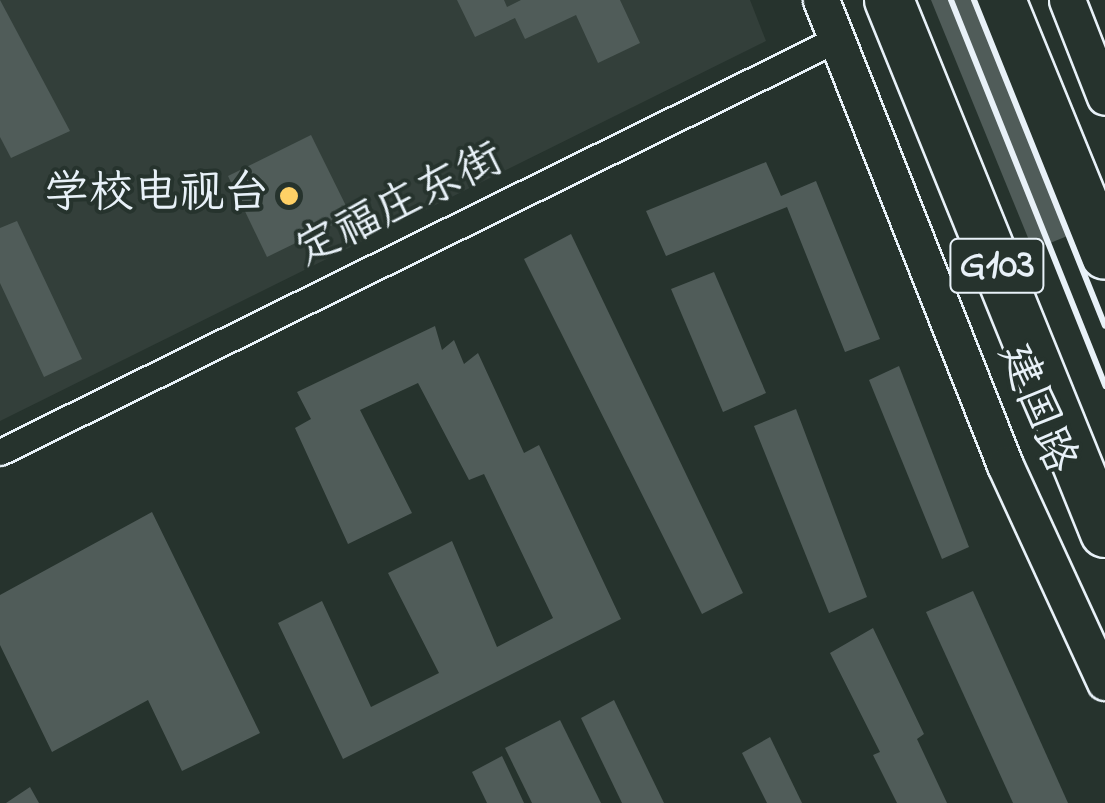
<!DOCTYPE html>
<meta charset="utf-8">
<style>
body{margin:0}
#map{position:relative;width:1105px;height:803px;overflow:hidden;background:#26332d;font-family:"Indie Flower","LXGW WenKai TC",sans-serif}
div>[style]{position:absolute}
.built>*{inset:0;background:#333f3a}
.building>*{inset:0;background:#505c59}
.roads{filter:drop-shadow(2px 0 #e8f1f8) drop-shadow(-2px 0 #e8f1f8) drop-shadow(0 2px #e8f1f8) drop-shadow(0 -2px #e8f1f8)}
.street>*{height:25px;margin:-12.5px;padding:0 12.5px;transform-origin:12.5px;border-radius:12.5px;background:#26332d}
.secondary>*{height:35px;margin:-17.5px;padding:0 17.5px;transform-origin:17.5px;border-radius:17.5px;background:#26332d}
.highway>*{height:48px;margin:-24px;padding:0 24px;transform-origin:24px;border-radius:24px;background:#26332d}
.rail>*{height:6px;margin:-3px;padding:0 3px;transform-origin:3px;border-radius:3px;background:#e8f1f8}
.dots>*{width:28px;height:28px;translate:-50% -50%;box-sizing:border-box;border:5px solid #26332d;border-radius:50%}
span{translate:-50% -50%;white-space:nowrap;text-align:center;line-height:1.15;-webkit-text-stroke:8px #26332d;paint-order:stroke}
.shield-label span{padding:2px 8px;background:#26332d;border:2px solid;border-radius:8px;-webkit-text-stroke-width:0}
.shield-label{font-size:42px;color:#e8f1f8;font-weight:700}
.poi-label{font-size:45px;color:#e8f1f8}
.right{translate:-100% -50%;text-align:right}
.street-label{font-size:45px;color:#e8f1f8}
</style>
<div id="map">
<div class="built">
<div style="clip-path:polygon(0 0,750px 0,766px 41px,0 421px)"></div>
</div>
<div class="building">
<div style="clip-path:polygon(0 0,70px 131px,11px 158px,0 137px)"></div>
<div style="clip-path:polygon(457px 0,504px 0,507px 7px,521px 0,620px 0,640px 43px,598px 63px,576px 15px,525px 39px,515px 18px,475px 37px)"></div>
<div style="clip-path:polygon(931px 0,995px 0,1087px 228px,1033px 250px)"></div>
<div style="clip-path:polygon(311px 135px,351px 216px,267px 257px,228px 176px)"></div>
<div style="clip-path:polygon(766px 162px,781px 196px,816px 181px,880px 339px,845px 352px,787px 207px,666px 256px,646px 211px)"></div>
<div style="clip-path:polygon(17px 221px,82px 359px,44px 377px,0 283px,0 228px)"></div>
<div style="clip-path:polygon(571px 234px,743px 593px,702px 614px,524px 259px)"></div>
<div style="clip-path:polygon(714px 272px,766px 393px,723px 412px,671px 289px)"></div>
<div style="clip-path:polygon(435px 326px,442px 350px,454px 340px,464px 364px,478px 353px,524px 453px,539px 445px,621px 619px,343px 759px,278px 623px,322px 601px,371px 707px,439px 673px,388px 573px,452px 541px,497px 647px,553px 618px,484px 474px,469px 480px,418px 383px,360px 410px,412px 513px,348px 544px,295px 428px,311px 419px,297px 392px)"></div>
<div style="clip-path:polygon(899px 366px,969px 547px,942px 559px,869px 380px)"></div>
<div style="clip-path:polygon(796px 409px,867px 597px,829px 613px,754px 426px)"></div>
<div style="clip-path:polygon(152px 512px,260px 733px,182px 771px,148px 700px,52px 752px,0 645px,0 595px)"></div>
<div style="clip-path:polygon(973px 591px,1068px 803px,1013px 803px,926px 612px)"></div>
<div style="clip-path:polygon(873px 628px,924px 734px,917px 739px,947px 803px,897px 803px,873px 755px,880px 752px,830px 653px)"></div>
<div style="clip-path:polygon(614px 700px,664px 803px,622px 803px,581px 718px)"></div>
<div style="clip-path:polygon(560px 720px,601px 803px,532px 803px,505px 748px)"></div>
<div style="clip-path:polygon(770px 737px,802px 803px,767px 803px,742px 753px)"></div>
<div style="clip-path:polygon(502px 756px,524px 803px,487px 803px,472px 772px)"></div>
<div style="clip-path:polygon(30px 787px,39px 803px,6px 803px)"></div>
</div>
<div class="roads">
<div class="street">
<div style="left:0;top:452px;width:933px;rotate:-26.26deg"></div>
</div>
<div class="secondary">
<div style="left:821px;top:0;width:500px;rotate:68.41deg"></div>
<div style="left:1005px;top:465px;width:239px;rotate:65.3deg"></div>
<div style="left:1067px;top:0;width:104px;rotate:68.6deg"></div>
</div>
<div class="highway">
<div style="left:889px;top:0;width:575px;rotate:67.94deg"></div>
<div style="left:1001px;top:0;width:275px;rotate:67.8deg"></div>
</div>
</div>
<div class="rail">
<div style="left:951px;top:0;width:416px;rotate:68.2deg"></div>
<div style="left:974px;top:0;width:351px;rotate:68.1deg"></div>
</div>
<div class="dots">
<div style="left:289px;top:196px;background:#ffd166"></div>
</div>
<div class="shield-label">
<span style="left:997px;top:266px">G103</span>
</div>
<div class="poi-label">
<span class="right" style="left:269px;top:196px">学校电视台</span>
</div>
<div class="street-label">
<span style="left:400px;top:207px;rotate:-26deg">定福庄东街</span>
<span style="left:1035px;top:409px;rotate:68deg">建国路</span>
</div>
</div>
